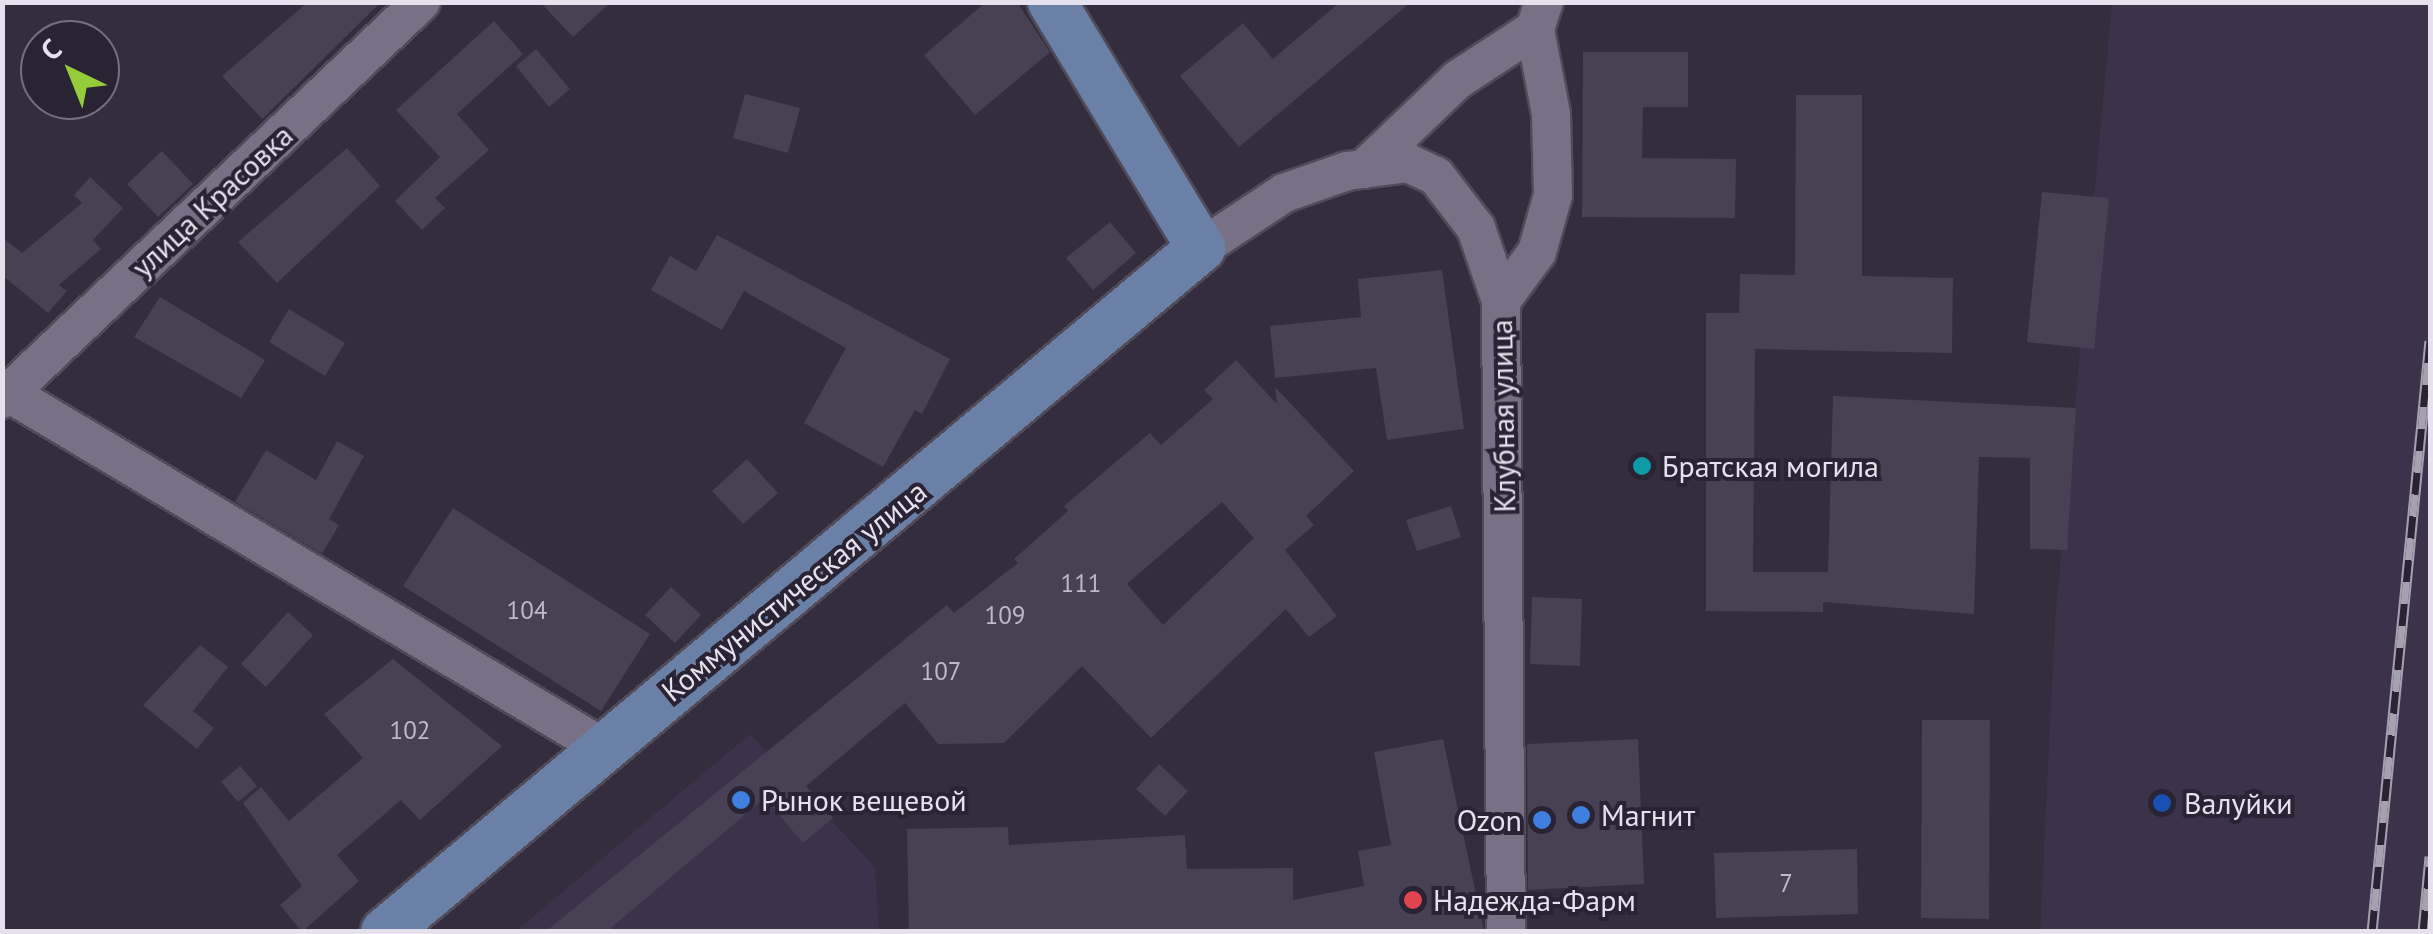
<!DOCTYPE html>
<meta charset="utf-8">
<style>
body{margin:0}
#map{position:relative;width:2433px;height:934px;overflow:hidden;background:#332d3e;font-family:"PT Sans",sans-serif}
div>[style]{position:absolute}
.built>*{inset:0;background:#3c334b}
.building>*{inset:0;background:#474153}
.roads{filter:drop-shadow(2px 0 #504a59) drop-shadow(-2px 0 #504a59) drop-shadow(0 2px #504a59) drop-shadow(0 -2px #504a59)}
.minor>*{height:38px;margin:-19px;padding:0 19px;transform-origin:19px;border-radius:19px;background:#787185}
.major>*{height:48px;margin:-24px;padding:0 24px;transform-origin:24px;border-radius:24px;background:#6a80a7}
.rail>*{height:11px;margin-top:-5.5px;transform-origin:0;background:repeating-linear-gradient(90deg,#292334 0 22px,#a6a1af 0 44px);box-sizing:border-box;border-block:2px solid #a6a1af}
.dots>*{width:28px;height:28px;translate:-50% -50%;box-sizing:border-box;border:5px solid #292334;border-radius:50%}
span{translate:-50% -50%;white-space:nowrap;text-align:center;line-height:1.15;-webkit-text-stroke:8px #292334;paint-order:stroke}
.number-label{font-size:25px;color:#bebac6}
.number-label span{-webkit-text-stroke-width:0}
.street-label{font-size:30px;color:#e6e2ed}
.poi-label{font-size:30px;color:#e6e2ed}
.left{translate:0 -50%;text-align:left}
.right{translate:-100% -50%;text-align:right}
.frame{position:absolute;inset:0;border:5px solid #e6e2ed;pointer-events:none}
.north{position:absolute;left:20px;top:20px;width:100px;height:100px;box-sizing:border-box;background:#292334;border:2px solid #756f7e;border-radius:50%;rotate:317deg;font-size:28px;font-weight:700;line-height:40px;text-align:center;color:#e6e2ed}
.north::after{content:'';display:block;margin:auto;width:35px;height:45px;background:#96cc3a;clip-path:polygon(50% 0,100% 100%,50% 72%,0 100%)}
</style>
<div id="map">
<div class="built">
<div style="clip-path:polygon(2112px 3px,2430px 3px,2430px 931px,2040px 932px,2055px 621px)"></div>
<div style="clip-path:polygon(750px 734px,875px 867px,879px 931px,515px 932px)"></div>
</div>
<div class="building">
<div style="clip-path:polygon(308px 2px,381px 2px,262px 119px,222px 76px)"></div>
<div style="clip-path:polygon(540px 2px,611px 2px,573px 37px)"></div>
<div style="clip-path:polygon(986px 2px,1017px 2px,1050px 52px,975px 115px,924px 55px)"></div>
<div style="clip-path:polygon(1340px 2px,1411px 2px,1239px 147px,1180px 76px,1243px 23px,1273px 59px)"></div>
<div style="clip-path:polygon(494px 21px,523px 54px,457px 114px,489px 150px,435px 198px,445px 208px,422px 230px,395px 201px,440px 157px,396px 110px)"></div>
<div style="clip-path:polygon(536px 49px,570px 89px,549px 107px,516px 66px)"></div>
<div style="clip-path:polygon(1583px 52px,1688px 52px,1688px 107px,1643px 107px,1642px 158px,1736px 159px,1735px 218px,1582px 217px)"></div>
<div style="clip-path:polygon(745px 94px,800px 108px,788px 153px,733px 138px)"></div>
<div style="clip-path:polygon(1796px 95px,1862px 95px,1862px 276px,1953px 278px,1952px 353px,1755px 349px,1753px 572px,1828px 572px,1833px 396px,2076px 408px,2067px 550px,2030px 549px,2030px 458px,1979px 457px,1974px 614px,1823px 602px,1823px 612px,1706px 611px,1706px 313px,1739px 313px,1740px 274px,1795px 275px)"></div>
<div style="clip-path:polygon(347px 148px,380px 186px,277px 283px,238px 242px)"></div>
<div style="clip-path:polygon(162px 151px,193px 184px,158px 217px,127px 184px)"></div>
<div style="clip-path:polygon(90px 177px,123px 208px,93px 240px,101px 249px,59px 285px,67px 291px,48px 313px,2px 275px,2px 237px,22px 253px,82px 203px,74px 195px)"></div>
<div style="clip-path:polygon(2042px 192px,2109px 198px,2094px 349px,2027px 342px)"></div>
<div style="clip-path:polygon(1110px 222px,1136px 253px,1093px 290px,1066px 258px)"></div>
<div style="clip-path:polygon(717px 235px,950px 359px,922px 414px,915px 410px,883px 467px,804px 423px,846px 348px,744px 291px,722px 330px,651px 290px,670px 256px,696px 271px)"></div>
<div style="clip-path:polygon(1442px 270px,1464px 429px,1387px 440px,1376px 368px,1275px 378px,1270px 326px,1361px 317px,1358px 279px)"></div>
<div style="clip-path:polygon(160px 297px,265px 360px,241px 398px,134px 337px)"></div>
<div style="clip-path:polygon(289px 309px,345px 343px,325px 376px,269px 342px)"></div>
<div style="clip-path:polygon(evenodd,1236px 360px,1277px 404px,1275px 387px,1354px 471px,1306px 516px,1314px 525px,1285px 550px,1337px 616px,1309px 637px,1286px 609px,1151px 738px,1082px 666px,1004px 743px,938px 744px,905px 703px,806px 786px,833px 818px,803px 843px,765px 798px,606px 932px,545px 932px,947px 605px,954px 613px,1018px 563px,1014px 559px,1068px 511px,1064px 506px,1150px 433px,1161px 445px,1213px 399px,1204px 390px,1236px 360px,1222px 502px,1254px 538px,1163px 625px,1127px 584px,1222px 502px)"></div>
<div style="clip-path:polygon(337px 441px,364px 456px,329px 519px,339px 525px,322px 554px,235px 502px,266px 450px,316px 480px)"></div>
<div style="clip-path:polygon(747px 459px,778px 493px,743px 524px,712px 491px)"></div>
<div style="clip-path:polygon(1451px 506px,1461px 537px,1417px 551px,1406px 520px)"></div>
<div style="clip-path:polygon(453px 508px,650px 634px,601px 711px,403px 586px)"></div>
<div style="clip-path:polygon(671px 587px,701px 615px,675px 643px,645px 615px)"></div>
<div style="clip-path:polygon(1532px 597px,1582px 599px,1580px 666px,1530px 664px)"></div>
<div style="clip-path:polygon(288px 612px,313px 635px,266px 687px,241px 664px)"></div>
<div style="clip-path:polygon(200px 645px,228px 667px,193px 711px,214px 728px,197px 749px,143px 705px)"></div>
<div style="clip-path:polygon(393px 659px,502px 746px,420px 820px,401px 800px,337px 855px,359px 881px,302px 932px,280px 905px,302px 886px,243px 803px,261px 787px,289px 821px,363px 758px,324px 714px)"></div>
<div style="clip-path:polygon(1922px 720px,1990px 720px,1989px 919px,1921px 918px)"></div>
<div style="clip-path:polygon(1443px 739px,1484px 932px,909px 932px,907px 829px,1008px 827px,1009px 845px,1185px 835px,1187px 869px,1293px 868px,1293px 900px,1364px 886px,1358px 851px,1391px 845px,1374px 752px)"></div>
<div style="clip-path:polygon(1638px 739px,1644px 884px,1528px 890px,1527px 744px)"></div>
<div style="clip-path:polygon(1159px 764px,1188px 791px,1165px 816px,1136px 789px)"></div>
<div style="clip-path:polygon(240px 766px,257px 786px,238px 802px,221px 782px)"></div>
<div style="clip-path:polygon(1857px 849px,1858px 914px,1716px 918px,1714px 853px)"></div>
</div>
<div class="roads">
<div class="minor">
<div style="left:1364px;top:169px;width:129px;rotate:-43.7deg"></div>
<div style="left:1457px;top:80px;width:93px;rotate:-33.2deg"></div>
<div style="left:1201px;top:248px;width:100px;rotate:-33.5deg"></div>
<div style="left:1284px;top:193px;width:67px;rotate:-19.2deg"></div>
<div style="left:1347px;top:171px;width:62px;rotate:-7.5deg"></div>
<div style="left:1408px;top:163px;width:31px;rotate:25deg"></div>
<div style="left:1436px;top:176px;width:66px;rotate:52.4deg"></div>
<div style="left:1476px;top:228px;width:77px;rotate:71.1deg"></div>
<div style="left:1501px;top:301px;width:631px;rotate:89.55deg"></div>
<div style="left:1501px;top:301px;width:61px;rotate:-53.7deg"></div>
<div style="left:1537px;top:252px;width:59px;rotate:-74.3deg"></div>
<div style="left:1553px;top:195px;width:81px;rotate:-91.4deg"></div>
<div style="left:1551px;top:114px;width:86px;rotate:-100.7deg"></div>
<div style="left:1535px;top:29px;width:28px;rotate:-72deg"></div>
<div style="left:2px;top:389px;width:699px;rotate:30.82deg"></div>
<div style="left:2px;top:399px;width:577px;rotate:-43.46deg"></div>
</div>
<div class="major">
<div style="left:385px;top:932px;width:1065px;rotate:-39.97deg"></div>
<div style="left:1201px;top:248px;width:288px;rotate:-121.2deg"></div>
</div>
</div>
<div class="rail">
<div style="left:2372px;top:932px;width:594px;rotate:-84.4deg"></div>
<div style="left:2423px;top:932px;width:76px;rotate:-84.7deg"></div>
</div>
<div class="dots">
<div style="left:1642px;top:466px;background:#0f9aa8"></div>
<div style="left:741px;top:800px;background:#3f7fe0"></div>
<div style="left:2162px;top:803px;background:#1a4fb4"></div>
<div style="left:1581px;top:815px;background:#3f7fe0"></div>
<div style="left:1542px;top:820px;background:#3f7fe0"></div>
<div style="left:1413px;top:900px;background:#e0444e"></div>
</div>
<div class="number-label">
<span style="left:1081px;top:583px">111</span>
<span style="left:527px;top:610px">104</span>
<span style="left:1005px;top:615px">109</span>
<span style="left:941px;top:671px">107</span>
<span style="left:410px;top:730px">102</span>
<span style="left:1786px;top:883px">7</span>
</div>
<div class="street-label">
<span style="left:212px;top:201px;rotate:-43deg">улица Красовка</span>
<span style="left:1503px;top:416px;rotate:-91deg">Клубная улица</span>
<span style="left:794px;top:591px;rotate:-39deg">Коммунистическая улица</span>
</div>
<div class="poi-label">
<span class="left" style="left:1662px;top:466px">Братская могила</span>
<span class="left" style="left:761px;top:800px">Рынок вещевой</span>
<span class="left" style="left:2184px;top:803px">Валуйки</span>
<span class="left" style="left:1601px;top:815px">Магнит</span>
<span class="right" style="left:1522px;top:820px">Ozon</span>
<span class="left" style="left:1433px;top:900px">Надежда-Фарм</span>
</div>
<div class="frame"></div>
<div class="north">С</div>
</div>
